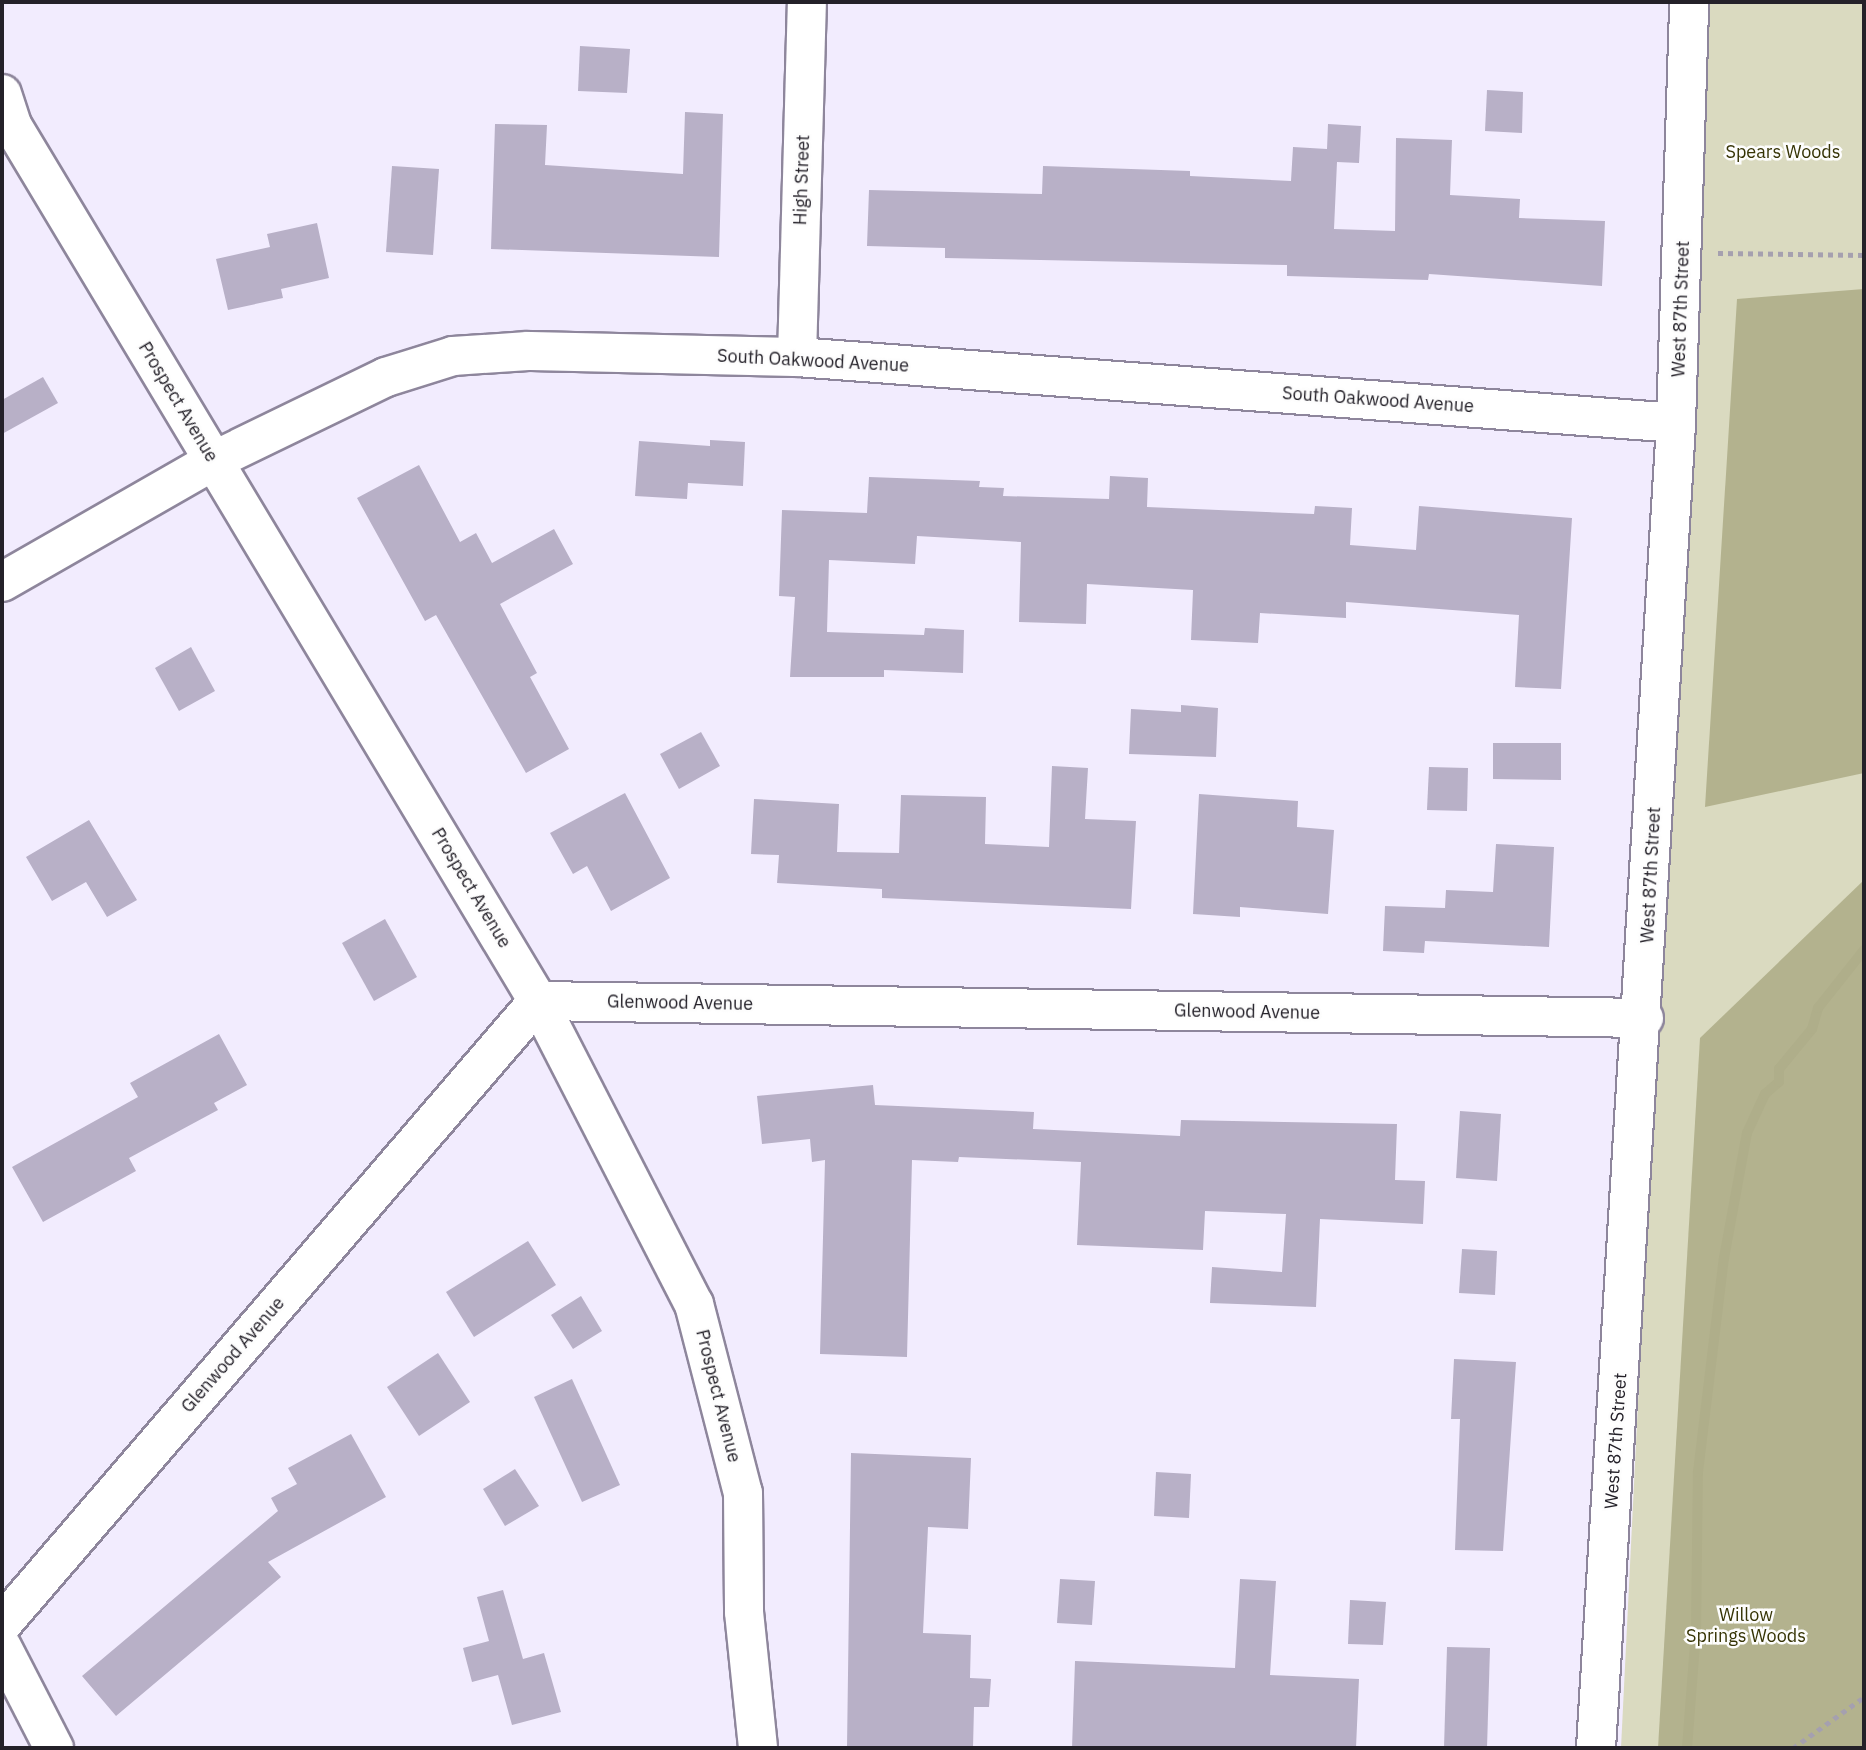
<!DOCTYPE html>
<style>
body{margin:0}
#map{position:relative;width:1866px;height:1750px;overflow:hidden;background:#f2ecfe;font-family:"IBM Plex Sans",sans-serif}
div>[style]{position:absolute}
.green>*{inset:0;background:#dadac0}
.forest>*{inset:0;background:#b3b28e}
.stream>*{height:10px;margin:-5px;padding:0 5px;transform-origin:5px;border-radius:5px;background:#afae8a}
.building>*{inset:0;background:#b8b0c7}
.path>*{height:4.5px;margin-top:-2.25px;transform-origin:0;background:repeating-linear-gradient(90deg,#a5a0af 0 5px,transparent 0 10px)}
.roads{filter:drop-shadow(2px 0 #8e869c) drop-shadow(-2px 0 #8e869c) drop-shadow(0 2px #8e869c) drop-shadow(0 -2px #8e869c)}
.minor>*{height:38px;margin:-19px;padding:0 19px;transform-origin:19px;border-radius:19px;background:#fff}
span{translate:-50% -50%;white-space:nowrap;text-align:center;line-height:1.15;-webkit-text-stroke:5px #fdfdfd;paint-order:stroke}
.park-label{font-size:18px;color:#363405}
.street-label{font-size:18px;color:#242129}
.frame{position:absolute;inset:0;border:4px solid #242129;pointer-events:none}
</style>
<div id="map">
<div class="green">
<div style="clip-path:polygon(1707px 2px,1864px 2px,1864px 1748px,1621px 1748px)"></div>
</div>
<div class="forest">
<div style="clip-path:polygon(1864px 289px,1864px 773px,1705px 807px,1737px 299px)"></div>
<div style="clip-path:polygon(1864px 880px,1864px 1748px,1658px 1748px,1700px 1038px)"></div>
</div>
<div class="stream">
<div style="left:1687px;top:1748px;width:118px;rotate:-85.6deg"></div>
<div style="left:1696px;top:1630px;width:158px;rotate:-89.3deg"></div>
<div style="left:1698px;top:1472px;width:216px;rotate:-83.1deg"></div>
<div style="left:1724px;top:1258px;width:127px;rotate:-79.6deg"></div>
<div style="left:1747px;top:1133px;width:43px;rotate:-65.2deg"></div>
<div style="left:1765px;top:1094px;width:18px;rotate:-41deg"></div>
<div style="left:1779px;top:1082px;width:13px;rotate:-90deg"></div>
<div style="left:1779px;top:1069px;width:52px;rotate:-50.5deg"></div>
<div style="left:1812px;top:1029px;width:22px;rotate:-74deg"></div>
<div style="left:1818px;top:1008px;width:74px;rotate:-51.6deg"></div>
</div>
<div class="building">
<div style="clip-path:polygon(580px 46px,630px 49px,627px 93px,578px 91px)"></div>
<div style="clip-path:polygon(1487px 90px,1523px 92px,1522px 133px,1485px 131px)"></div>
<div style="clip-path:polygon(685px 112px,723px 114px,719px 257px,491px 249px,495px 124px,547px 125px,545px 165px,683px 174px)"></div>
<div style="clip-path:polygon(1328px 124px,1361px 126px,1359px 163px,1337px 162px,1334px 229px,1395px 231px,1396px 138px,1452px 140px,1450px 195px,1520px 199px,1519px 218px,1605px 221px,1602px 286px,1429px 274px,1428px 280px,1287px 276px,1287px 265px,945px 258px,945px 248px,867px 246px,869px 190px,1042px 194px,1043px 166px,1190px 171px,1190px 176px,1291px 181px,1293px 147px,1327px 149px)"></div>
<div style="clip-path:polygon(392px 166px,439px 169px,433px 255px,386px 252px)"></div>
<div style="clip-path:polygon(317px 223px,329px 278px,281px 289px,283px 298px,228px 310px,216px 259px,270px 247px,267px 234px)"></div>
<div style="clip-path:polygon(43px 377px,58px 403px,2px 434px,2px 400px)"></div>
<div style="clip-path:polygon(710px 440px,745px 442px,743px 486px,688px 483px,687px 499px,635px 496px,639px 441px,710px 446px)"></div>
<div style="clip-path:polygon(419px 465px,460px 542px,476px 533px,492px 563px,554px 529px,573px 564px,500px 604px,537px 673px,530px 677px,569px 749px,526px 773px,436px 615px,425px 621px,357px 498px)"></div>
<div style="clip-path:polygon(1110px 476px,1148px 478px,1147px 507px,1314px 514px,1315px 506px,1352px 508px,1350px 545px,1416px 550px,1419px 506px,1572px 518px,1561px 689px,1515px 687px,1519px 615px,1346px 602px,1346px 618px,1260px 613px,1258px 643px,1191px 640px,1193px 590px,1087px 584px,1086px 624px,1019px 622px,1021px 542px,917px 536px,915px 564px,829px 560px,827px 632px,924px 635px,925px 628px,964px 630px,963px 673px,884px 670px,884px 677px,790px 677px,795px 597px,779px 596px,782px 510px,867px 513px,869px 477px,980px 481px,979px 487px,1004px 488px,1003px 496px,1109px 499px)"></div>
<div style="clip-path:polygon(191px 647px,215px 691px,179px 711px,155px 668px)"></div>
<div style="clip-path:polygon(1181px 705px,1218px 708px,1216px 757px,1129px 754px,1131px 709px,1181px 712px)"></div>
<div style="clip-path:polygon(701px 732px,720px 766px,679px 789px,660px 754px)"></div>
<div style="clip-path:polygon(1493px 743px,1561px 743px,1561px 780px,1493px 779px)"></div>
<div style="clip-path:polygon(1052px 766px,1088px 768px,1085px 819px,1136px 821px,1131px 909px,882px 898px,882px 889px,777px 883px,779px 855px,751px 854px,754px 799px,839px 804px,837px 852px,899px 853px,901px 795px,986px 797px,985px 844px,1049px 847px)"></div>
<div style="clip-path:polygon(1429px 767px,1468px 768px,1467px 811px,1427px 810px)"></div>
<div style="clip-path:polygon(625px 793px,670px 878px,611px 911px,587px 866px,573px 874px,550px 833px)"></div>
<div style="clip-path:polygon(1199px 794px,1298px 801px,1297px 827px,1334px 830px,1328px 914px,1240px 907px,1240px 917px,1193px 914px)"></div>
<div style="clip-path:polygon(89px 820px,137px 900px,107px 917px,86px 882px,52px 901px,26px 857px)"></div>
<div style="clip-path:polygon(1496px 844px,1554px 847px,1549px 947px,1425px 941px,1424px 953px,1383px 951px,1385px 906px,1445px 908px,1446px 890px,1493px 892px)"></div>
<div style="clip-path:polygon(385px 919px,417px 977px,374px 1001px,342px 943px)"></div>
<div style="clip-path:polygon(219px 1034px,247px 1085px,214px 1103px,218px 1110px,129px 1158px,136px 1171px,43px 1222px,12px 1167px,138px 1097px,130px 1083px)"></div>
<div style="clip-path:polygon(873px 1085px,875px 1105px,1034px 1112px,1033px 1129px,1180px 1136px,1181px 1120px,1397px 1124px,1395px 1180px,1425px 1181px,1423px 1224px,1320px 1219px,1316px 1307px,1210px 1303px,1212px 1267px,1282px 1272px,1286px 1214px,1205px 1211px,1203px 1250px,1077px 1245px,1081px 1162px,959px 1157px,958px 1162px,912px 1160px,907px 1357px,820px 1354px,825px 1160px,812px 1162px,810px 1139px,762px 1144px,757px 1096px)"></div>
<div style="clip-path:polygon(1460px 1111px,1501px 1114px,1497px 1181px,1456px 1178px)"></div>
<div style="clip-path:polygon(528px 1241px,556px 1285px,474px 1337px,446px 1292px)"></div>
<div style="clip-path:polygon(1462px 1249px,1497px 1251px,1495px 1295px,1459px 1293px)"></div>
<div style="clip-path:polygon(581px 1296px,602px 1331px,573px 1349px,551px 1315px)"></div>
<div style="clip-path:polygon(438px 1353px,470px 1402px,419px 1436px,387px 1387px)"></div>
<div style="clip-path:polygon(1454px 1359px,1516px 1362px,1503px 1551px,1455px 1550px,1460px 1419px,1451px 1419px)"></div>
<div style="clip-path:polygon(572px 1379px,620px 1485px,582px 1502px,534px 1397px)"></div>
<div style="clip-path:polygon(351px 1434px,386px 1497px,268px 1562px,281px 1577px,116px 1716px,82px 1676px,278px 1511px,271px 1498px,297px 1484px,288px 1468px)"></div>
<div style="clip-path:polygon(851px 1453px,971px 1458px,968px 1529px,928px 1527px,923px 1633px,971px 1635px,970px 1678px,991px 1679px,989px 1707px,974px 1707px,973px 1748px,847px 1748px)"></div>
<div style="clip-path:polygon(515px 1469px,539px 1506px,505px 1526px,483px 1489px)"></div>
<div style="clip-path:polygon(1156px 1472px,1191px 1474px,1189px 1518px,1154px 1516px)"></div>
<div style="clip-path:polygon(1060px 1579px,1095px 1581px,1092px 1625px,1057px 1623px)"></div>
<div style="clip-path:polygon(1240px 1579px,1276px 1581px,1270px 1675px,1359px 1679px,1356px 1748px,1072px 1748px,1075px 1661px,1235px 1668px)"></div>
<div style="clip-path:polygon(503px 1590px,523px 1659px,544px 1653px,561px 1712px,512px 1725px,498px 1675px,472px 1682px,463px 1648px,489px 1641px,477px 1597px)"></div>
<div style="clip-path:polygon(1350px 1600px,1386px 1602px,1383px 1645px,1348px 1644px)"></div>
<div style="clip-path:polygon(1447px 1647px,1490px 1648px,1487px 1748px,1444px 1748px)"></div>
</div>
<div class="path">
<div style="left:1718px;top:253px;width:146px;rotate:0.8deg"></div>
<div style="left:1793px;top:1748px;width:87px;rotate:-35.7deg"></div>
</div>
<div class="roads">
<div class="minor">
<div style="left:2px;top:94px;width:33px;rotate:72deg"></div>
<div style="left:12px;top:125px;width:1022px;rotate:59.02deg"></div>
<div style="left:538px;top:1001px;width:341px;rotate:62.8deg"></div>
<div style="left:694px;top:1304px;width:195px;rotate:75.5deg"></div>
<div style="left:743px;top:1493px;width:119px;rotate:89.5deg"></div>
<div style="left:744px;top:1612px;width:137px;rotate:84.1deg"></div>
<div style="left:797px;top:357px;width:355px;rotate:-88.4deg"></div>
<div style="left:2px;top:582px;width:243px;rotate:-29.8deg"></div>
<div style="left:213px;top:461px;width:192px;rotate:-25.9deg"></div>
<div style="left:386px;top:377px;width:70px;rotate:-17.4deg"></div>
<div style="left:453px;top:356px;width:75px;rotate:-3.8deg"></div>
<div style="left:528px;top:351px;width:269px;rotate:1.3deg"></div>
<div style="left:797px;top:357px;width:881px;rotate:4.29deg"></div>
<div style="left:2px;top:1624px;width:822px;rotate:-49.29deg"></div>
<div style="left:538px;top:1001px;width:1106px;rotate:0.88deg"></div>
<div style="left:2px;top:1647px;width:114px;rotate:62.8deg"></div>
<div style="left:1596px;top:1748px;width:1327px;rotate:-86.54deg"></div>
<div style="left:1676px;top:423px;width:421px;rotate:-88.2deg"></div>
</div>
</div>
<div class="park-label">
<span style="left:1783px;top:152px">Spears Woods</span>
<span style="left:1746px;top:1626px">Willow<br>Springs Woods</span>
</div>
<div class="street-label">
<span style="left:802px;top:180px;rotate:-88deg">High Street</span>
<span style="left:1681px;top:309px;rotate:-88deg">West 87th Street</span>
<span style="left:813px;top:361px;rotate:3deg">South Oakwood Avenue</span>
<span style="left:1378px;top:400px;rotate:4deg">South Oakwood Avenue</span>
<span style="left:178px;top:402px;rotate:59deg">Prospect Avenue</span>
<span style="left:1651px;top:875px;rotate:-87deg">West 87th Street</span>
<span style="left:471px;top:888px;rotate:59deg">Prospect Avenue</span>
<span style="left:680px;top:1003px;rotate:1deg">Glenwood Avenue</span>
<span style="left:1247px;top:1012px;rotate:1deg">Glenwood Avenue</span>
<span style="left:233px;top:1355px;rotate:-49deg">Glenwood Avenue</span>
<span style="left:718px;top:1396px;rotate:76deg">Prospect Avenue</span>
<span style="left:1616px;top:1441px;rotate:-86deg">West 87th Street</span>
</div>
<div class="frame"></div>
</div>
